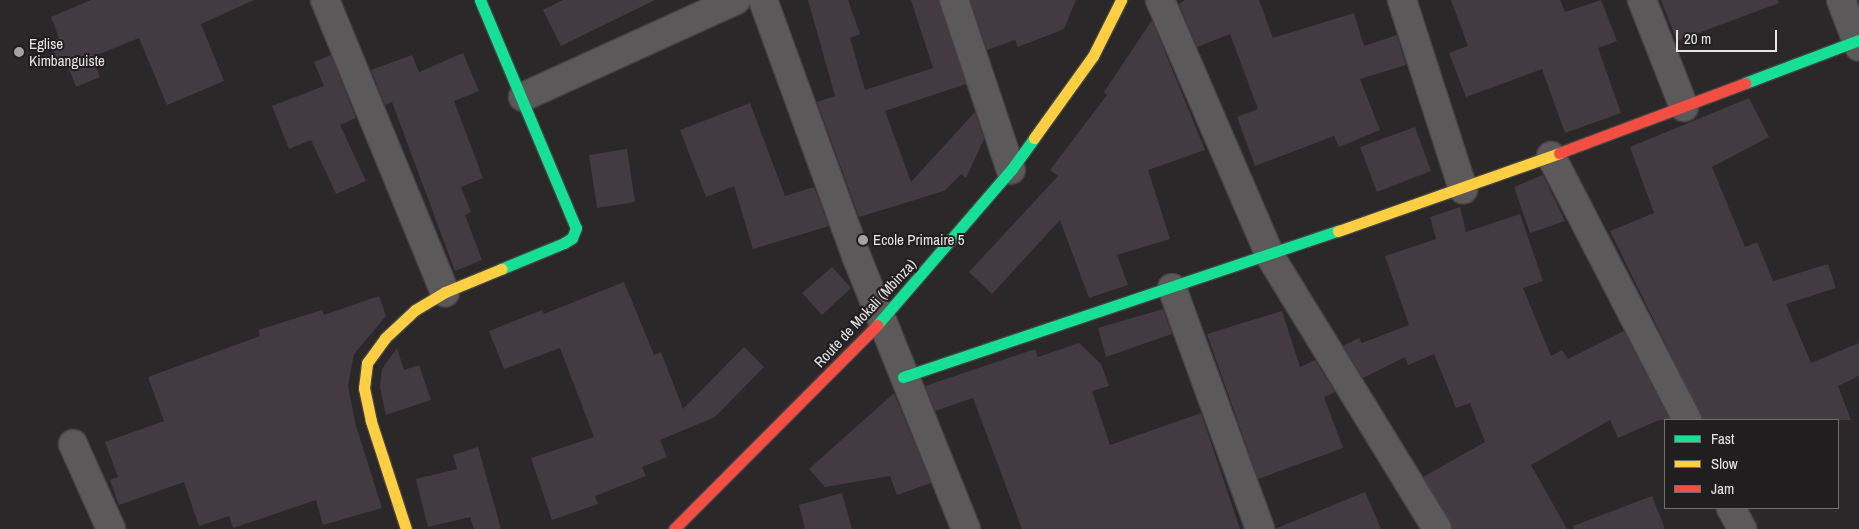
<!DOCTYPE html>
<style>
body{margin:0}
#map{position:relative;width:1859px;height:529px;overflow:hidden;background:#2a2829;font-family:"Archivo Narrow",sans-serif}
div>[style]{position:absolute}
.building>*{inset:0;background:#443b40}
.roads{filter:drop-shadow(1px 0 #454344) drop-shadow(-1px 0 #454344) drop-shadow(0 1px #454344) drop-shadow(0 -1px #454344)}
.street>*{height:28px;margin:-14px;padding:0 14px;transform-origin:14px;border-radius:14px;background:#5b595a}
.fast>*{height:11px;margin:-5.5px;padding:0 5.5px;transform-origin:5.5px;border-radius:5.5px;background:#16e098}
.slow>*{height:11px;margin:-5.5px;padding:0 5.5px;transform-origin:5.5px;border-radius:5.5px;background:#ffcf43}
.jam>*{height:11px;margin:-5.5px;padding:0 5.5px;transform-origin:5.5px;border-radius:5.5px;background:#f24e42}
.dots>*{width:14px;height:14px;translate:-50% -50%;box-sizing:border-box;border:2px solid #211e1f;border-radius:50%}
span{translate:-50% -50%;white-space:nowrap;text-align:center;line-height:1.15;-webkit-text-stroke:4px #211e1f;paint-order:stroke}
.poi-label{font-size:15px;color:#e6e4e5}
.left{translate:0 -50%;text-align:left}
.street-label{font-size:15px;color:#e6e4e5}
.legend{position:absolute;left:1664px;top:419px;width:175px;height:90px;box-sizing:border-box;background:#211e1f;border:1px solid #706d6e;margin:0;padding:6px 9px;list-style:none;font-size:15px;color:#e6e4e5}
.legend li{display:flex;align-items:center;gap:10px;height:25px}
.legend b{width:25px;border:1px solid #706d6e}
.scale{position:absolute;left:1676px;top:30px;width:101px;height:22px;box-sizing:border-box;border:2px solid #e6e4e5;border-top:0;padding-left:6px;font-size:15px;line-height:18px;white-space:nowrap;color:#e6e4e5;-webkit-text-stroke:4px #211e1f;paint-order:stroke}
</style>
<div id="map">
<div class="building">
<div style="clip-path:polygon(91px 0,254px 0,201px 24px,224px 81px,167px 105px,139px 38px,92px 57px,100px 77px,76px 87px,67px 64px,60px 67px,50px 42px,59px 38px,51px 17px)"></div>
<div style="clip-path:polygon(563px 0,655px 0,561px 46px,543px 10px)"></div>
<div style="clip-path:polygon(808px 0,848px 0,860px 34px,850px 38px,865px 90px,933px 68px,911px 0,939px 0,966px 84px,885px 111px,911px 182px,975px 112px,984px 139px,966px 178px,961px 174px,944px 191px,859px 217px,817px 102px,835px 96px)"></div>
<div style="clip-path:polygon(970px 0,1076px 0,1064px 29px,1018px 47px,1015px 40px,987px 50px)"></div>
<div style="clip-path:polygon(1185px 0,1259px 0,1273px 38px,1354px 13px,1364px 46px,1397px 35px,1406px 65px,1360px 79px,1380px 130px,1339px 147px,1334px 136px,1255px 166px,1237px 117px,1258px 109px,1230px 34px,1197px 47px,1179px 4px)"></div>
<div style="clip-path:polygon(1451px 0,1560px 0,1565px 12px,1601px 0,1617px 41px,1598px 48px,1621px 113px,1565px 133px,1542px 69px,1466px 97px,1449px 53px,1468px 46px)"></div>
<div style="clip-path:polygon(1661px 0,1778px 0,1779px 3px,1677px 41px)"></div>
<div style="clip-path:polygon(1152px 20px,1205px 150px,1148px 170px,1170px 239px,1117px 255px,1128px 285px,1089px 298px,1060px 220px,992px 294px,969px 272px,1058px 176px,1050px 170px,1107px 95px,1104px 92px)"></div>
<div style="clip-path:polygon(463px 53px,479px 91px,454px 101px,483px 178px,461px 187px,471px 212px,465px 215px,482px 260px,455px 271px,392px 102px,385px 105px,371px 70px,412px 55px,419px 72px)"></div>
<div style="clip-path:polygon(331px 55px,356px 118px,340px 125px,366px 181px,336px 194px,311px 140px,289px 149px,272px 106px,324px 86px,314px 62px)"></div>
<div style="clip-path:polygon(1749px 98px,1769px 137px,1712px 167px,1745px 247px,1757px 242px,1773px 281px,1828px 264px,1836px 288px,1786px 304px,1811px 363px,1859px 343px,1859px 376px,1838px 386px,1851px 420px,1703px 420px,1610px 231px,1654px 213px,1630px 147px)"></div>
<div style="clip-path:polygon(750px 103px,785px 196px,814px 187px,829px 226px,753px 249px,734px 186px,706px 197px,680px 130px)"></div>
<div style="clip-path:polygon(1415px 127px,1431px 171px,1377px 192px,1360px 147px)"></div>
<div style="clip-path:polygon(627px 149px,635px 202px,597px 208px,589px 155px)"></div>
<div style="clip-path:polygon(1543px 175px,1565px 221px,1530px 233px,1514px 187px)"></div>
<div style="clip-path:polygon(1460px 207px,1466px 232px,1520px 214px,1543px 281px,1523px 288px,1551px 356px,1562px 350px,1568px 359px,1624px 331px,1670px 420px,1659px 420px,1618px 438px,1610px 420px,1531px 465px,1567px 529px,1453px 529px,1423px 477px,1485px 442px,1470px 403px,1456px 408px,1434px 354px,1408px 365px,1405px 357px,1363px 378px,1343px 346px,1359px 338px,1362px 343px,1409px 325px,1385px 256px,1436px 239px,1430px 217px)"></div>
<div style="clip-path:polygon(832px 267px,851px 288px,822px 315px,802px 293px)"></div>
<div style="clip-path:polygon(624px 282px,654px 355px,661px 352px,683px 409px,744px 347px,764px 367px,715px 417px,660px 440px,667px 457px,642px 467px,646px 476px,595px 496px,598px 504px,552px 520px,531px 458px,594px 437px,560px 348px,504px 369px,489px 331px,542px 310px,544px 314px)"></div>
<div style="clip-path:polygon(379px 296px,386px 316px,354px 354px,348px 386px,356px 426px,382px 508px,323px 525px,316px 500px,233px 528px,229px 516px,199px 526px,184px 482px,119px 505px,110px 480px,118px 477px,105px 442px,164px 421px,148px 377px,260px 336px,258px 330px,322px 310px,324px 315px)"></div>
<div style="clip-path:polygon(1163px 309px,1172px 334px,1106px 357px,1098px 328px)"></div>
<div style="clip-path:polygon(1282px 311px,1300px 367px,1315px 360px,1335px 392px,1324px 397px,1343px 448px,1258px 479px,1207px 334px)"></div>
<div style="clip-path:polygon(1079px 343px,1101px 364px,1109px 386px,1092px 391px,1110px 445px,1201px 413px,1240px 529px,1022px 529px,973px 398px,935px 411px,925px 386px,1035px 349px,1038px 357px)"></div>
<div style="clip-path:polygon(397px 348px,404px 370px,419px 365px,431px 400px,386px 415px,380px 387px,382px 369px)"></div>
<div style="clip-path:polygon(894px 393px,931px 483px,897px 495px,890px 476px,825px 487px,809px 469px)"></div>
<div style="clip-path:polygon(478px 447px,501px 529px,474px 529px,470px 517px,428px 527px,416px 479px,457px 469px,453px 455px)"></div>
<div style="clip-path:polygon(1365px 492px,1381px 529px,1277px 529px,1277px 528px)"></div>
<div style="clip-path:polygon(842px 493px,852px 529px,805px 529px,799px 505px)"></div>
<div style="clip-path:polygon(1652px 496px,1665px 529px,1574px 529px,1573px 526px)"></div>
</div>
<div class="roads">
<div class="street">
<div style="left:325px;top:0;width:316px;rotate:67.7deg"></div>
<div style="left:763px;top:0;width:275px;rotate:70deg"></div>
<div style="left:857px;top:258px;width:292px;rotate:68.1deg"></div>
<div style="left:954px;top:0;width:179px;rotate:71.5deg"></div>
<div style="left:1160px;top:0;width:279px;rotate:66.7deg"></div>
<div style="left:1270px;top:256px;width:320px;rotate:58.5deg"></div>
<div style="left:1402px;top:0;width:199px;rotate:72.1deg"></div>
<div style="left:1642px;top:0;width:115px;rotate:68.6deg"></div>
<div style="left:1841px;top:0;width:50px;rotate:69deg"></div>
<div style="left:523px;top:97px;width:234px;rotate:-24.5deg"></div>
<div style="left:1551px;top:156px;width:297px;rotate:62.7deg"></div>
<div style="left:1172px;top:288px;width:257px;rotate:69.9deg"></div>
<div style="left:73px;top:444px;width:93px;rotate:65.9deg"></div>
<div style="left:1731px;top:508px;width:24px;rotate:62deg"></div>
</div>
<div class="fast">
<div style="left:480px;top:0;width:247px;rotate:67.2deg"></div>
<div style="left:576px;top:228px;width:11px;rotate:112deg"></div>
<div style="left:572px;top:238px;width:9px;rotate:148deg"></div>
<div style="left:564px;top:243px;width:68px;rotate:157.6deg"></div>
<div style="left:1745px;top:83px;width:122px;rotate:-20.7deg"></div>
<div style="left:877px;top:325px;width:205px;rotate:-49.2deg"></div>
<div style="left:1011px;top:170px;width:39px;rotate:-54deg"></div>
<div style="left:903px;top:377px;width:459px;rotate:-18.6deg"></div>
</div>
<div class="slow">
<div style="left:1034px;top:138px;width:101px;rotate:-54.3deg"></div>
<div style="left:1093px;top:56px;width:63px;rotate:-63.4deg"></div>
<div style="left:1338px;top:231px;width:234px;rotate:-19.4deg"></div>
<div style="left:406px;top:529px;width:114px;rotate:-108deg"></div>
<div style="left:371px;top:421px;width:34px;rotate:-102deg"></div>
<div style="left:364px;top:388px;width:25px;rotate:-83deg"></div>
<div style="left:367px;top:363px;width:31px;rotate:-54deg"></div>
<div style="left:385px;top:338px;width:41px;rotate:-43deg"></div>
<div style="left:415px;top:310px;width:35px;rotate:-31deg"></div>
<div style="left:445px;top:292px;width:61px;rotate:-22.3deg"></div>
</div>
<div class="jam">
<div style="left:1559px;top:153px;width:199px;rotate:-20.6deg"></div>
<div style="left:674px;top:529px;width:288px;rotate:-45.1deg"></div>
</div>
</div>
<div class="dots">
<div style="left:19px;top:52px;background:#a4a2a3"></div>
<div style="left:863px;top:240px;background:#a4a2a3"></div>
</div>
<div class="poi-label">
<span class="left" style="left:29px;top:52px">Eglise<br>Kimbanguiste</span>
<span class="left" style="left:873px;top:240px">Ecole Primaire 5</span>
</div>
<div class="street-label">
<span style="left:865px;top:313px;rotate:-47deg">Route de Mokali (Mbinza)</span>
</div>
<ul class="legend">
<li><b style="height:6px;background:#16e098"></b>Fast</li>
<li><b style="height:6px;background:#ffcf43"></b>Slow</li>
<li><b style="height:6px;background:#f24e42"></b>Jam</li>
</ul>
<div class="scale">20 m</div>
</div>
